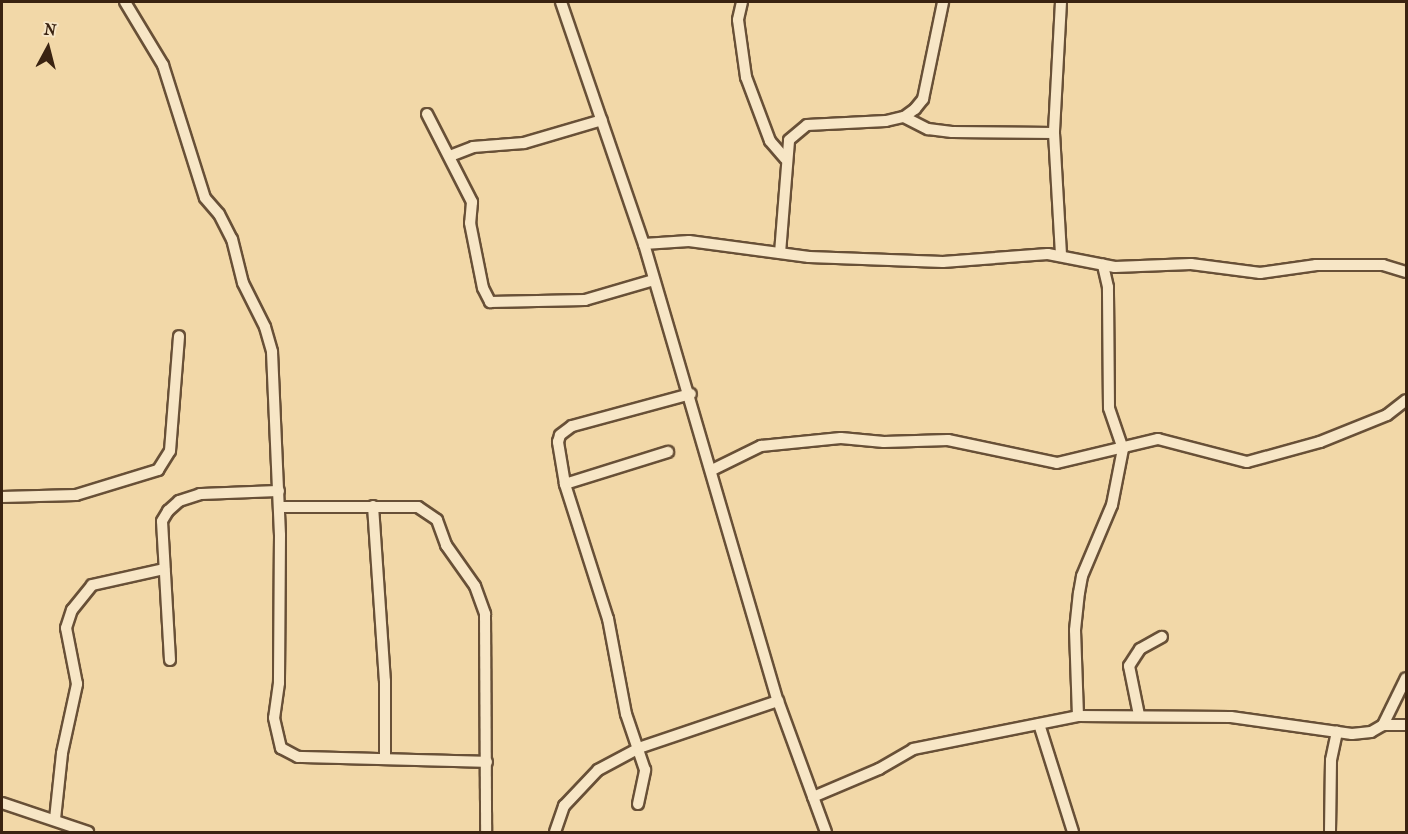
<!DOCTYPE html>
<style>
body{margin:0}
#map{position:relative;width:1408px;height:834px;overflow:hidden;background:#f2d8a8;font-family:"IM FELL French Canon",serif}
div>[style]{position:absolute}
.roads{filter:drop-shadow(2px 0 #685037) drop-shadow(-2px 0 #685037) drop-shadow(0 2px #685037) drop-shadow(0 -2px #685037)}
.minor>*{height:10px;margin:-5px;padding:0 5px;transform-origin:5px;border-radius:5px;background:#f7e6c6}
span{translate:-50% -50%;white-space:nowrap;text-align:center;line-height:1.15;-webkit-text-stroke:6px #f7e6c6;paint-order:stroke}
.frame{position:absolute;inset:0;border:3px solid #3a2311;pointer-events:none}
.north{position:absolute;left:18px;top:18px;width:60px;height:60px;-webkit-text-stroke:4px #f7e6c6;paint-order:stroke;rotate:7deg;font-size:16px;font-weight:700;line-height:24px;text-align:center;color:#3a2311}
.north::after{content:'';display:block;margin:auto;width:21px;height:27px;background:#3a2311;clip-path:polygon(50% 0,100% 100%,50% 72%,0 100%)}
</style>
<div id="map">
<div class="roads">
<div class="minor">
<div style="left:125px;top:2px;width:74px;rotate:58.9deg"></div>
<div style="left:163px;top:65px;width:139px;rotate:72.5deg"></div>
<div style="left:205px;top:198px;width:21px;rotate:49deg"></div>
<div style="left:219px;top:214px;width:28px;rotate:63deg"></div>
<div style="left:232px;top:239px;width:45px;rotate:76deg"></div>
<div style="left:243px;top:283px;width:49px;rotate:63.4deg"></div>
<div style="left:265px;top:327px;width:26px;rotate:74deg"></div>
<div style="left:272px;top:352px;width:183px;rotate:87.5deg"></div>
<div style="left:280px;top:535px;width:148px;rotate:90.4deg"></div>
<div style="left:279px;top:683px;width:35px;rotate:98deg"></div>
<div style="left:274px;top:718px;width:31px;rotate:77deg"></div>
<div style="left:281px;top:748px;width:19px;rotate:28deg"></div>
<div style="left:298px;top:757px;width:189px;rotate:1.5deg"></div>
<div style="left:561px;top:2px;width:256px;rotate:71.1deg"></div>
<div style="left:644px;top:244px;width:476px;rotate:73.7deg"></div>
<div style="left:778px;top:701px;width:140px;rotate:69.9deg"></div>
<div style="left:742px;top:2px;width:18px;rotate:103deg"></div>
<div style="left:738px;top:20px;width:58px;rotate:82deg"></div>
<div style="left:746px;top:77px;width:68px;rotate:69.4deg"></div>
<div style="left:770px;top:141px;width:23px;rotate:49deg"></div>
<div style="left:1061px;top:2px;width:131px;rotate:93.1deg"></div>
<div style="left:1054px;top:133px;width:122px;rotate:86.7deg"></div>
<div style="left:427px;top:114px;width:99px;rotate:62.9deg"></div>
<div style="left:472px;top:202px;width:21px;rotate:95deg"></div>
<div style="left:470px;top:223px;width:66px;rotate:78.7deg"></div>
<div style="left:483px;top:288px;width:16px;rotate:63deg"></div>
<div style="left:490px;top:302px;width:95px;rotate:-1.2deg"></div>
<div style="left:585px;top:300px;width:72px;rotate:-16.2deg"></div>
<div style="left:904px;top:117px;width:27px;rotate:27deg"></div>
<div style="left:928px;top:129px;width:24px;rotate:7deg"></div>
<div style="left:952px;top:132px;width:102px;rotate:0.6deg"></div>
<div style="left:450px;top:156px;width:25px;rotate:-21deg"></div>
<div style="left:473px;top:147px;width:51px;rotate:-4.5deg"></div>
<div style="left:524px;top:143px;width:81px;rotate:-16.4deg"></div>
<div style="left:644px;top:244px;width:45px;rotate:-3.8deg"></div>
<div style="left:689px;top:241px;width:121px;rotate:7.6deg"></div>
<div style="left:809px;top:257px;width:134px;rotate:2.1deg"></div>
<div style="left:943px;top:262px;width:105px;rotate:-4.4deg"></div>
<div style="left:1048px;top:254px;width:68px;rotate:11deg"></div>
<div style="left:1115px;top:267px;width:76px;rotate:-2.3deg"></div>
<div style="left:1191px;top:264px;width:70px;rotate:7.4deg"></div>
<div style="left:1260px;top:273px;width:57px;rotate:-8.1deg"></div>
<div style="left:1316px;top:265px;width:67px"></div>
<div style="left:1383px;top:265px;width:24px;rotate:17deg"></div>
<div style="left:780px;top:253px;width:113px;rotate:-85.4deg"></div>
<div style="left:789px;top:140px;width:23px;rotate:-40deg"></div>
<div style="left:807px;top:125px;width:79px;rotate:-2.9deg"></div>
<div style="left:886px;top:121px;width:18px;rotate:-13deg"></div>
<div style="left:904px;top:117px;width:14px;rotate:-36deg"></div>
<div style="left:915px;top:109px;width:13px;rotate:-51deg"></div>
<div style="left:923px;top:99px;width:99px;rotate:-78.3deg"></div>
<div style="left:712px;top:470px;width:55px;rotate:-26.1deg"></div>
<div style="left:761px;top:446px;width:80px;rotate:-5.7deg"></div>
<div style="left:841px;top:438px;width:43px;rotate:5.3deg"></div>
<div style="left:884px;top:442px;width:64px;rotate:-1.8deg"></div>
<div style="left:948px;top:440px;width:111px;rotate:11.9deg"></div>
<div style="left:1057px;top:463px;width:104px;rotate:-13.4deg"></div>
<div style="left:1158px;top:439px;width:92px;rotate:14.5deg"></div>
<div style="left:1247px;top:462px;width:76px;rotate:-15.3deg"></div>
<div style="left:1320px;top:442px;width:72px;rotate:-21.9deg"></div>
<div style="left:1387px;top:415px;width:24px;rotate:-38deg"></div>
<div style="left:565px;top:484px;width:108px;rotate:-17.3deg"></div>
<div style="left:2px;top:497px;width:74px;rotate:-1.5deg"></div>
<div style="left:76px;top:495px;width:86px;rotate:-17deg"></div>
<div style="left:158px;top:470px;width:22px;rotate:-58deg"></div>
<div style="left:170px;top:451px;width:115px;rotate:-85.5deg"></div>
<div style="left:373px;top:506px;width:175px;rotate:86.1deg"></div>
<div style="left:385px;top:681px;width:78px;rotate:90deg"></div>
<div style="left:280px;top:507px;width:138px"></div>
<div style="left:418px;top:507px;width:23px;rotate:34deg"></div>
<div style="left:437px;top:520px;width:27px;rotate:70deg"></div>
<div style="left:446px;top:545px;width:50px;rotate:54.7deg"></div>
<div style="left:475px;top:586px;width:30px;rotate:70deg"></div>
<div style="left:485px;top:614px;width:218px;rotate:89.7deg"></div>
<div style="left:170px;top:660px;width:139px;rotate:-93.3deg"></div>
<div style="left:162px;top:521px;width:12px;rotate:-59deg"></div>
<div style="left:168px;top:511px;width:15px;rotate:-42deg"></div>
<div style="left:179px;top:501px;width:22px;rotate:-18deg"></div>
<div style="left:200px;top:494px;width:79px;rotate:-2.2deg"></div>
<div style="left:1139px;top:715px;width:50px;rotate:-101.5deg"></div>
<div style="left:1129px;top:666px;width:20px;rotate:-57deg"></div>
<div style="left:1140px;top:649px;width:25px;rotate:-29deg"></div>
<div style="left:1078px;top:716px;width:86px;rotate:-92deg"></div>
<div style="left:1075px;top:630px;width:37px;rotate:-84deg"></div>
<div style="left:1079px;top:593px;width:17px;rotate:-80deg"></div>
<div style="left:1082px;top:576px;width:77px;rotate:-67.1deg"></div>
<div style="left:1112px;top:505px;width:57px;rotate:-78.9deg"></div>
<div style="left:1123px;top:449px;width:43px;rotate:-108.9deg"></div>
<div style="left:1109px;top:408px;width:121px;rotate:-90.5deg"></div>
<div style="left:1108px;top:287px;width:23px;rotate:-103deg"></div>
<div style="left:1039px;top:724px;width:113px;rotate:72.5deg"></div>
<div style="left:1383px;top:725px;width:52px;rotate:-63.9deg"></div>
<div style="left:813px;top:797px;width:72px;rotate:-23deg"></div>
<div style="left:879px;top:769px;width:39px;rotate:-30deg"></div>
<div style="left:913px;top:749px;width:168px;rotate:-11.3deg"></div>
<div style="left:1078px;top:716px;width:153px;rotate:0.4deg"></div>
<div style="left:1231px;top:717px;width:122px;rotate:8deg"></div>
<div style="left:1352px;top:734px;width:19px;rotate:-6deg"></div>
<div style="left:1371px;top:732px;width:14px;rotate:-30deg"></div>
<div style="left:1383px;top:725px;width:23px"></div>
<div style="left:2px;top:803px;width:91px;rotate:18.6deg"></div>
<div style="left:638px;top:804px;width:35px;rotate:-78deg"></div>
<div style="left:645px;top:770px;width:59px;rotate:-108.7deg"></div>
<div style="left:626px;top:714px;width:97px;rotate:-100.7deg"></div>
<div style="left:608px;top:619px;width:142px;rotate:-107.7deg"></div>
<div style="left:565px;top:484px;width:43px;rotate:-99.5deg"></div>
<div style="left:558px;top:442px;width:7px;rotate:-74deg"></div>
<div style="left:560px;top:435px;width:15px;rotate:-37deg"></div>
<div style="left:572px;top:426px;width:123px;rotate:-15.1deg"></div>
<div style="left:55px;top:819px;width:66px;rotate:-83.9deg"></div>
<div style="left:62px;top:753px;width:71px;rotate:-77.7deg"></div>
<div style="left:77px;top:684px;width:57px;rotate:-101.1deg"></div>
<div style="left:66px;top:628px;width:19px;rotate:-72deg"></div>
<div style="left:72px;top:610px;width:32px;rotate:-51deg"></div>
<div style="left:92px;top:585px;width:74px;rotate:-12.5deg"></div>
<div style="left:555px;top:832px;width:28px;rotate:-71deg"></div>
<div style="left:564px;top:806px;width:50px;rotate:-46.6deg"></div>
<div style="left:598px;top:770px;width:47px;rotate:-28.2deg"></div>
<div style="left:639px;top:748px;width:147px;rotate:-18.7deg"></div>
<div style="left:1330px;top:832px;width:72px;rotate:-89.2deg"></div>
<div style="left:1331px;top:760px;width:29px;rotate:-78deg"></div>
</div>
</div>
<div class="frame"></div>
<div class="north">N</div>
</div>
